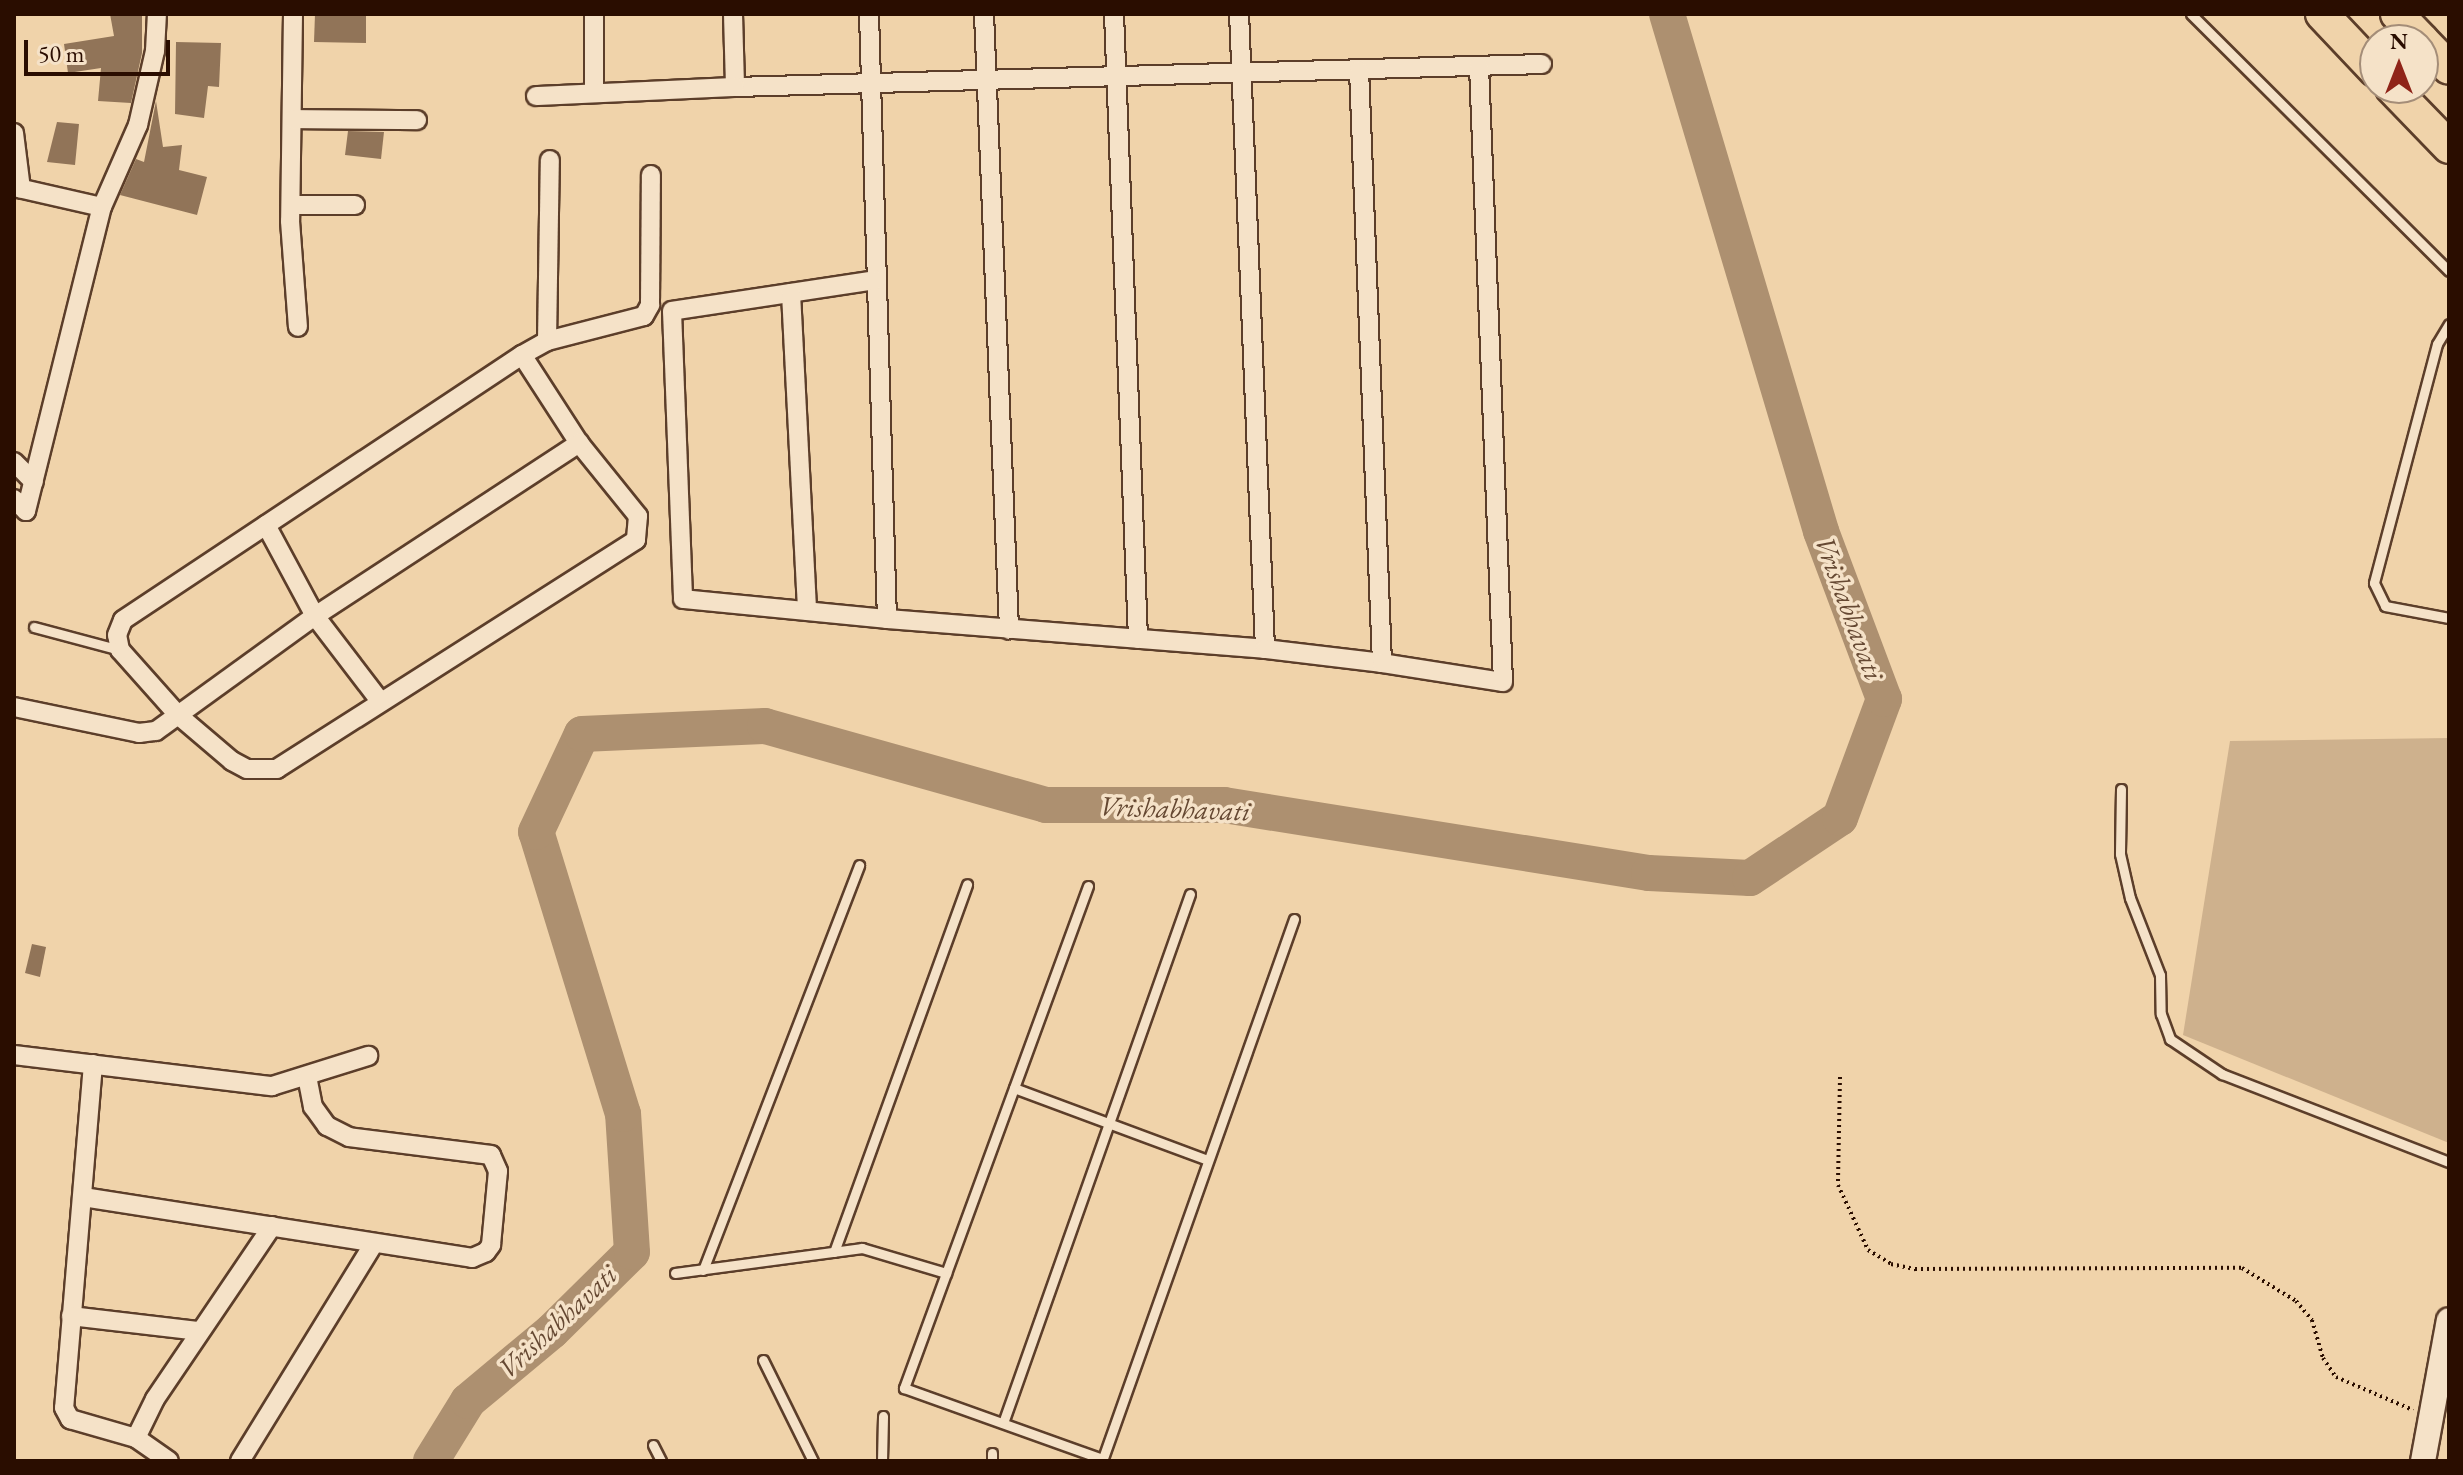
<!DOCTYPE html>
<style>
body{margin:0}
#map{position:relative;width:2463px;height:1475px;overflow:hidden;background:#f0d3aa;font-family:"EB Garamond",serif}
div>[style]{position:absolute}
.green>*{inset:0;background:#ceb18d}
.river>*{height:36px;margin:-18px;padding:0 18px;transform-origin:18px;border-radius:18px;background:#ad9070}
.building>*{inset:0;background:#917458}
.path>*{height:4px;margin-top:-2px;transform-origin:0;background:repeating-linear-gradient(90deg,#2a0d00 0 2px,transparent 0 6px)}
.roads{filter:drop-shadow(2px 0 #5c3e2a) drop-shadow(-2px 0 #5c3e2a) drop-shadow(0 2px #5c3e2a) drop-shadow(0 -2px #5c3e2a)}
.lane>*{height:9px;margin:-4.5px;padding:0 4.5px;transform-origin:4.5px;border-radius:4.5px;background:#f5e2c8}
.street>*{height:18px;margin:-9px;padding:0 9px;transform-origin:9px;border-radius:9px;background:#f5e2c8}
.secondary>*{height:24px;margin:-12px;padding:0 12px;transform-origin:12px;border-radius:12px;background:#f5e2c8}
.highway>*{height:32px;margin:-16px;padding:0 16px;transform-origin:16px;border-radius:16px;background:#f0d3aa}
span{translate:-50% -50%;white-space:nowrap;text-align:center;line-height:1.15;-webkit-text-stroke:7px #f5e2c8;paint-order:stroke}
.water-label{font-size:28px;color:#654832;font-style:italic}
.frame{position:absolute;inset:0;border:16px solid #2a0d00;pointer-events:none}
.north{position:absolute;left:2359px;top:24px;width:80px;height:80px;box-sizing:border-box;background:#f5e2c8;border:2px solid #a48d78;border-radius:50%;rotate:0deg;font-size:22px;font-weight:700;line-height:32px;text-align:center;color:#2a0d00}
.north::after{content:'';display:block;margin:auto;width:28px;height:36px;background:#8f2418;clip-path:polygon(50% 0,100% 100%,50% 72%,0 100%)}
.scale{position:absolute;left:24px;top:40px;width:146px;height:36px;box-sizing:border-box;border:4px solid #2a0d00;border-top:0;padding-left:10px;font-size:24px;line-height:28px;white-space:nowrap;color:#2a0d00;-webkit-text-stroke:6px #f5e2c8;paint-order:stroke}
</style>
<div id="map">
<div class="green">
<div style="clip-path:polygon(2449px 738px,2449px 1143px,2183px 1035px,2230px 741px)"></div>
</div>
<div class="river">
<div style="left:431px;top:1461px;width:70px;rotate:-58.3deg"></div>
<div style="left:468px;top:1401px;width:109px;rotate:-39.8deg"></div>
<div style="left:552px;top:1331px;width:112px;rotate:-44.6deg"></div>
<div style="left:632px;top:1252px;width:138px;rotate:-93.7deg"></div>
<div style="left:623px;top:1114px;width:295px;rotate:-107.1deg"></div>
<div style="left:536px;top:832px;width:108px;rotate:-64.9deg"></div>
<div style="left:582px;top:734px;width:183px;rotate:-2.5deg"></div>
<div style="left:765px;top:726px;width:292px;rotate:15.7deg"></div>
<div style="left:1046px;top:805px;width:178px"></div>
<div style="left:1224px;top:805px;width:430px;rotate:9.1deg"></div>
<div style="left:1649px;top:873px;width:101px;rotate:2.8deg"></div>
<div style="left:1750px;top:878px;width:108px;rotate:-33.7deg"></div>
<div style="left:1840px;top:818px;width:127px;rotate:-69.7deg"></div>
<div style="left:1884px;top:699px;width:179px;rotate:-110.6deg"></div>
<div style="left:1821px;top:531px;width:539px;rotate:-106.59deg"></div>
</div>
<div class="building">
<div style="clip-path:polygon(110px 14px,142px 14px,142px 53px,131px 103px,98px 101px,101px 68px,68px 73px,64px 44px,114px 36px)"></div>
<div style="clip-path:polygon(315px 14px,366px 14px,366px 43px,314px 42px)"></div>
<div style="clip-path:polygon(176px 42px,221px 43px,219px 87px,208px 86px,204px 118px,175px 114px)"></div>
<div style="clip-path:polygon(156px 101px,163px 147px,182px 145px,179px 170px,207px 177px,197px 215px,120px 195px,136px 159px,144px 162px)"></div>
<div style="clip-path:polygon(57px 122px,79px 124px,75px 165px,47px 162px)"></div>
<div style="clip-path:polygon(348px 131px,384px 132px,381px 159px,345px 155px)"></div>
<div style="clip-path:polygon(32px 944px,46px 947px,40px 977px,25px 973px)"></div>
</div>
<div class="path">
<div style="left:1840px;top:1077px;width:108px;rotate:91.1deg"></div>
<div style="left:1838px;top:1185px;width:72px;rotate:65.2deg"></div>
<div style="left:1868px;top:1250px;width:27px;rotate:31deg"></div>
<div style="left:1891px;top:1264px;width:25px;rotate:12deg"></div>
<div style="left:1915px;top:1269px;width:327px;rotate:-0.2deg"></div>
<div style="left:2242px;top:1268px;width:63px;rotate:31.4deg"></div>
<div style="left:2296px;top:1301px;width:25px;rotate:50deg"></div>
<div style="left:2312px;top:1320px;width:40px;rotate:74deg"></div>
<div style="left:2323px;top:1358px;width:23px;rotate:56deg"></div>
<div style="left:2336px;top:1377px;width:84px;rotate:23.2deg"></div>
</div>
<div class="roads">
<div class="lane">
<div style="left:2191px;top:14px;width:364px;rotate:44.9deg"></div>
<div style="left:2449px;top:324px;width:23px;rotate:121deg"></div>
<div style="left:2437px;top:344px;width:247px;rotate:104.8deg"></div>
<div style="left:2374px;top:583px;width:25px;rotate:64deg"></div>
<div style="left:2385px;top:606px;width:65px;rotate:10.6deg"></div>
<div style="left:34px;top:627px;width:89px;rotate:15deg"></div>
<div style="left:2121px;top:789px;width:65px;rotate:90.9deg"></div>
<div style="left:2120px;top:854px;width:45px;rotate:77.2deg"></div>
<div style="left:2130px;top:898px;width:83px;rotate:68.7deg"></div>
<div style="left:2160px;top:975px;width:39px;rotate:89deg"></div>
<div style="left:2161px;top:1014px;width:27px;rotate:70deg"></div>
<div style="left:2170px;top:1039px;width:63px;rotate:33.9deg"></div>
<div style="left:2222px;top:1074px;width:243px;rotate:21.2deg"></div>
<div style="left:1088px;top:886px;width:535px;rotate:110.13deg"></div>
<div style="left:904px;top:1388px;width:210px;rotate:19.7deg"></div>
<div style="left:1014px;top:1088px;width:207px;rotate:20.4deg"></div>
<div style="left:834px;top:1252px;width:391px;rotate:-70.1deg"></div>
<div style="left:703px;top:1270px;width:434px;rotate:-68.9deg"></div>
<div style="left:675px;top:1273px;width:189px;rotate:-7.6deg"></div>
<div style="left:862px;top:1248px;width:88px;rotate:16.6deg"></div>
<div style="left:763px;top:1360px;width:113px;rotate:63.7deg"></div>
<div style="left:1003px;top:1423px;width:561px;rotate:-70.53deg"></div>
<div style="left:653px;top:1445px;width:18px;rotate:63deg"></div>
<div style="left:882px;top:1461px;width:45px;rotate:-88.7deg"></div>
<div style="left:992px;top:1461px;width:8px;rotate:-90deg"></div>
<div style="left:1102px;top:1461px;width:575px;rotate:-70.49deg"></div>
</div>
<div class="street">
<div style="left:293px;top:14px;width:207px;rotate:90.8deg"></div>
<div style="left:290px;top:221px;width:106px;rotate:85.7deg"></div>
<div style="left:594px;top:14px;width:79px;rotate:90deg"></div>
<div style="left:733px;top:14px;width:73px;rotate:88.4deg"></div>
<div style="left:735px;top:87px;width:807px;rotate:-1.63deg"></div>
<div style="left:869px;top:14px;width:605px;rotate:88.3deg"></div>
<div style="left:887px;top:619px;width:379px;rotate:4.5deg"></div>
<div style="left:1265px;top:649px;width:636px;rotate:-92.34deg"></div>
<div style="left:984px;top:14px;width:616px;rotate:87.67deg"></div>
<div style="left:1114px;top:14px;width:625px;rotate:87.8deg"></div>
<div style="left:536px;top:96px;width:199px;rotate:-2.6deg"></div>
<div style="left:293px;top:119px;width:124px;rotate:0.5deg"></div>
<div style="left:14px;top:133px;width:56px;rotate:82.9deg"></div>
<div style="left:14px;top:187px;width:90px;rotate:12.8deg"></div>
<div style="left:291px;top:205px;width:64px"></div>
<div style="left:876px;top:280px;width:206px;rotate:171.4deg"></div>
<div style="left:672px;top:311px;width:288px;rotate:87.8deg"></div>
<div style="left:683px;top:599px;width:205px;rotate:5.6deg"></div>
<div style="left:791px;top:293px;width:318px;rotate:87.1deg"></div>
<div style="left:547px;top:341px;width:181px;rotate:-89.1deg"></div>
<div style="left:522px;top:355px;width:105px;rotate:57.1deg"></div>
<div style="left:579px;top:443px;width:94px;rotate:51.1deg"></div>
<div style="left:638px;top:516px;width:24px;rotate:95deg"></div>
<div style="left:636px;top:540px;width:426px;rotate:147.5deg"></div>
<div style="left:277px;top:769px;width:30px;rotate:180deg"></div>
<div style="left:247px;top:769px;width:17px;rotate:-152deg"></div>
<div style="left:232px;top:761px;width:71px;rotate:-139.6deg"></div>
<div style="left:178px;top:715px;width:87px;rotate:-131.7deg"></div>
<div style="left:120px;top:650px;width:15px;rotate:-101deg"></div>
<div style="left:117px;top:635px;width:16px;rotate:-68deg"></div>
<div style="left:123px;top:620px;width:479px;rotate:-33.6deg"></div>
<div style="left:522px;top:355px;width:29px;rotate:-29deg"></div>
<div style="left:547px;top:341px;width:100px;rotate:-14.5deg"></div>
<div style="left:644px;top:316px;width:13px;rotate:-61deg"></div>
<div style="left:650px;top:305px;width:130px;rotate:-89.6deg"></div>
<div style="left:14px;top:462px;width:28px;rotate:45deg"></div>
<div style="left:14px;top:499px;width:17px;rotate:45deg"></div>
<div style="left:26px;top:511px;width:313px;rotate:-76deg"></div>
<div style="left:102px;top:207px;width:90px;rotate:-66.3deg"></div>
<div style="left:138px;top:125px;width:76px;rotate:-77.1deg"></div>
<div style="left:155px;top:51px;width:37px;rotate:-87deg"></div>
<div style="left:266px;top:525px;width:103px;rotate:61.7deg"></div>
<div style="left:315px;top:616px;width:107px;rotate:52.6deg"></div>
<div style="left:1265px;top:649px;width:118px;rotate:6.8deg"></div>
<div style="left:1382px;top:663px;width:593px;rotate:-92.22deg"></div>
<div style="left:1382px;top:663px;width:122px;rotate:8.9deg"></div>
<div style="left:1503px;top:682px;width:616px;rotate:-92.23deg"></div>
<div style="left:14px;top:707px;width:128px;rotate:11.7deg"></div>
<div style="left:139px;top:733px;width:17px;rotate:-7deg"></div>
<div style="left:156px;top:731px;width:196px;rotate:-35.9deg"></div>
<div style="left:315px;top:616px;width:316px;rotate:-33.2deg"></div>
<div style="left:14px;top:1055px;width:260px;rotate:6.9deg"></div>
<div style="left:272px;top:1086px;width:101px;rotate:-17.4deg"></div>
<div style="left:93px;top:1064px;width:345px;rotate:94.8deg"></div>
<div style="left:64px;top:1408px;width:13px;rotate:61deg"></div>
<div style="left:70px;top:1419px;width:69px;rotate:16.1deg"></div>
<div style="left:136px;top:1438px;width:40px;rotate:34.9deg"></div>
<div style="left:83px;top:1197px;width:394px;rotate:8.9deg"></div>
<div style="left:472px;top:1258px;width:15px;rotate:-23deg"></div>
<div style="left:486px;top:1252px;width:9px;rotate:-54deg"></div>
<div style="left:491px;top:1245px;width:74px;rotate:-84.6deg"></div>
<div style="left:498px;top:1171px;width:17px;rotate:-114deg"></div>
<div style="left:491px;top:1155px;width:143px;rotate:-172.8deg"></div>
<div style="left:349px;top:1137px;width:25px;rotate:-153deg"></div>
<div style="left:327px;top:1126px;width:24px;rotate:-126deg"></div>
<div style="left:313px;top:1107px;width:31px;rotate:-101deg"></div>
<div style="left:71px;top:1316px;width:129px;rotate:6.7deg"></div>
<div style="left:136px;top:1438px;width:43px;rotate:-64deg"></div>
<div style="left:155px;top:1399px;width:209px;rotate:-55.9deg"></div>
<div style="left:240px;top:1461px;width:256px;rotate:-58.4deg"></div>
</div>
<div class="secondary">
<div style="left:2423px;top:1461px;width:143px;rotate:-79.6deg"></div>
</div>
<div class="highway">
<div style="left:2322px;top:14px;width:77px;rotate:46.6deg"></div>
<div style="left:2397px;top:14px;width:36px;rotate:46deg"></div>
<div style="left:2423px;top:41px;width:37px;rotate:46deg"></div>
<div style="left:2392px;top:88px;width:82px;rotate:46deg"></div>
</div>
</div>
<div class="water-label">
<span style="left:1850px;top:608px;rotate:70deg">Vrishabhavati</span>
<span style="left:1175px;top:808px;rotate:2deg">Vrishabhavati</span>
<span style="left:557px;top:1321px;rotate:-43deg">Vrishabhavati</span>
</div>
<div class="frame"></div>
<div class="north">N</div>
<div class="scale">50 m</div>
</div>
